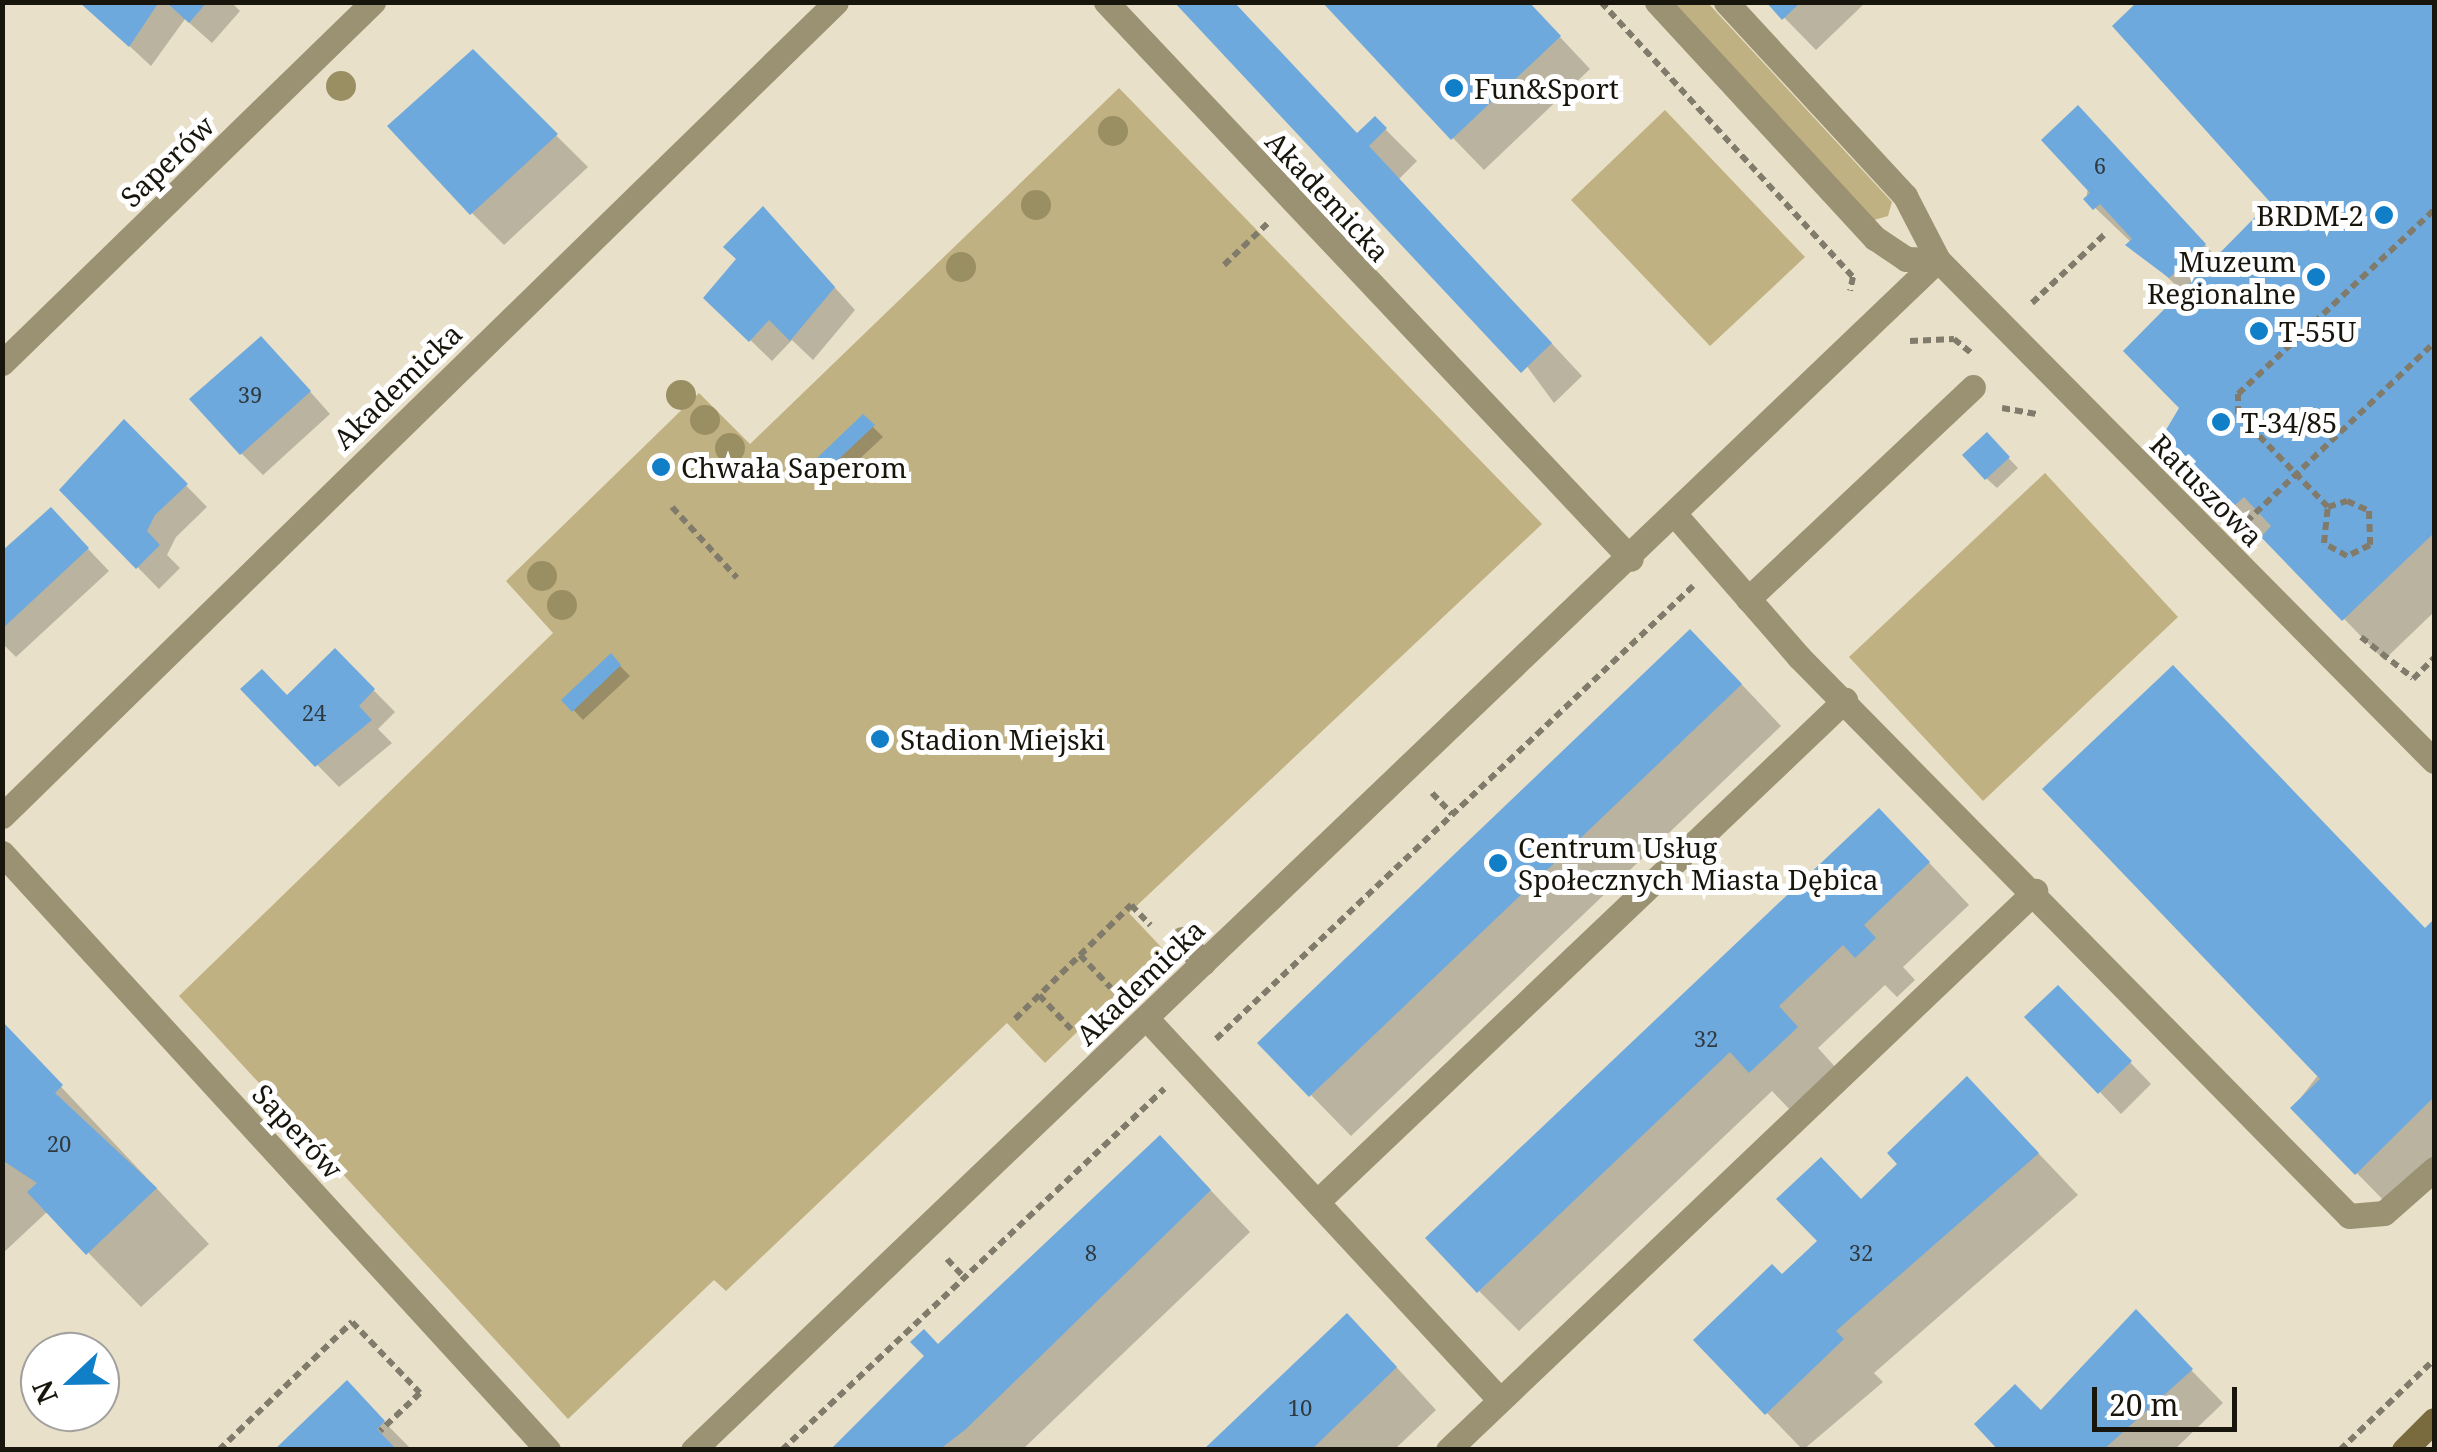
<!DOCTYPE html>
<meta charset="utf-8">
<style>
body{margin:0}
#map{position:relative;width:2437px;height:1452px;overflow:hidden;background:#e8e0c8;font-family:"Noto Serif",serif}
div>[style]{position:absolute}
.green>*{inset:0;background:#c0b182}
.shadow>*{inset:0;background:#0003}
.building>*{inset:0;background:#6ea9dd}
.path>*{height:6px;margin-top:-3px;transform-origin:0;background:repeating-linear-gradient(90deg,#817b6b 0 8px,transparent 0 13px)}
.lane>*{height:25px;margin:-12.5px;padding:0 12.5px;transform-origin:12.5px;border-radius:12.5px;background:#9b9173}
.street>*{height:25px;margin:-12.5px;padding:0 12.5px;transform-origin:12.5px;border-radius:12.5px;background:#9b9173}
.secondary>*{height:25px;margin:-12.5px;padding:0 12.5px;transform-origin:12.5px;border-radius:12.5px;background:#796b3d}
.trees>*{width:30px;height:30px;margin:-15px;border-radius:50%;background:#9a8e63}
.dots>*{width:28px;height:28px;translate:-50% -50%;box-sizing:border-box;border:5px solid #fff;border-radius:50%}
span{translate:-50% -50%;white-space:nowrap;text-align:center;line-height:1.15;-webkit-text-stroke:10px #fff;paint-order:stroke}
.number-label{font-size:22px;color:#2e3a40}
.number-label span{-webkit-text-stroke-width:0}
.poi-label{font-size:28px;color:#18150c}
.left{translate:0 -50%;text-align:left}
.right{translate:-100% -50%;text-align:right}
.street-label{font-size:28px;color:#18150c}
.frame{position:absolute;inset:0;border:5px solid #18150c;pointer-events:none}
.north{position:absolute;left:20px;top:1332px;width:100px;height:100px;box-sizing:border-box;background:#fff;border:2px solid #a3a19e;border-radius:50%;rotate:248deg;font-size:28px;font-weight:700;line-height:40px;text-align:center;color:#18150c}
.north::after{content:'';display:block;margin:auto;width:35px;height:45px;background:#117ec8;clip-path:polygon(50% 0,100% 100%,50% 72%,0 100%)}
.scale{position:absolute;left:2092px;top:1387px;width:145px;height:45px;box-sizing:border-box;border:5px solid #18150c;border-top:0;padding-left:12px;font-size:30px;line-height:35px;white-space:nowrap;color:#18150c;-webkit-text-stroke:8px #fff;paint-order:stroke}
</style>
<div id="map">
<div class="green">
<div style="clip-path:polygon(1672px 3px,1708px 3px,1892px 202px,1888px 216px,1874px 220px)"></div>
<div style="clip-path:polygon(1119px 88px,1542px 524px,1129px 913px,1163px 949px,1045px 1063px,1007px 1023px,726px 1291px,714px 1280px,568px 1419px,179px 996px,553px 633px,506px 581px,699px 393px,750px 444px)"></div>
<div style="clip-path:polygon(1665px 110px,1805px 257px,1710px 346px,1571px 200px)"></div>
<div style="clip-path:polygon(2045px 473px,2178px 617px,1983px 801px,1849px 657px)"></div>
</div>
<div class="shadow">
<div style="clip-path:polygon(82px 2px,231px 2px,240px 11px,212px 43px,185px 19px,151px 66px)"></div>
<div style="clip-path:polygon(1527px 2px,1590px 69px,1484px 170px,1453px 138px)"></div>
<div style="clip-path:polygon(1769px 2px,1866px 2px,1816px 50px)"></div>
<div style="clip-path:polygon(2141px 2px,2434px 2px,2434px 612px,2384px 660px,2166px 435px,2182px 408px,2184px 293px,2086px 199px,2099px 130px,2218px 259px,2274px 202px)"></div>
<div style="clip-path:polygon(473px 53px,588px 167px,504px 245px,472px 213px)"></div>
<div style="clip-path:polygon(1375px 119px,1417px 161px,1399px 179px,1582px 376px,1554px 403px,1358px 136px)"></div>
<div style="clip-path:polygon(784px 231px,855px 310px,813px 360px,792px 340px,772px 361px,707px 298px)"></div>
<div style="clip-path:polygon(283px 361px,330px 414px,263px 475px,241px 453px)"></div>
<div style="clip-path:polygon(863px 417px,883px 437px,839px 478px,820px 458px)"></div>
<div style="clip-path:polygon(124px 422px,207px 507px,176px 537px,167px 555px,180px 568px,159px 589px,62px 490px)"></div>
<div style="clip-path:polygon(1987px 436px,2018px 468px,1997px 488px,1986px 478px)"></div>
<div style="clip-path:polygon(72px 532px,109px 571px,16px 657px,2px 643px,2px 555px)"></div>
<div style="clip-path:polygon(335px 651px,395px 712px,378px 729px,392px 743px,339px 787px,244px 690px,287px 698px)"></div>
<div style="clip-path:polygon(611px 657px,630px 676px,583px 720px,564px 700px)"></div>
<div style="clip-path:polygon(1731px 673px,1781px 726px,1351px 1136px,1311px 1095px)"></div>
<div style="clip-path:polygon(1919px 852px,1969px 905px,1903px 967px,1915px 980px,1897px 997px,1885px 985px,1818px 1048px,1837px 1069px,1792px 1112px,1772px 1091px,1519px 1331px,1479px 1291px)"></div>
<div style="clip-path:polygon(2434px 923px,2434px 1177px,2397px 1214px,2293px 1108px)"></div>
<div style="clip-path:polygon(2058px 988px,2151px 1084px,2121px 1114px,2028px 1017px)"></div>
<div style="clip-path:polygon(2px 1024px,209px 1244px,141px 1307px,48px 1211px,2px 1254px)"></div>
<div style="clip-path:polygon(2007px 1120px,2078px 1195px,1874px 1373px,1883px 1382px,1803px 1450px,1696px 1340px,1782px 1278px,1900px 1164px)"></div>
<div style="clip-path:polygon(1200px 1179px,1250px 1232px,1022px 1450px,833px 1450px,939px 1347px)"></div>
<div style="clip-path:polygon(2136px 1313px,2223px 1403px,2174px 1450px,2002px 1450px)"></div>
<div style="clip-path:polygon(1387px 1357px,1436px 1410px,1394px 1450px,1207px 1450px)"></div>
<div style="clip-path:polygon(347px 1384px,412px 1450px,280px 1450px)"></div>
</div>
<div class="building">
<div style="clip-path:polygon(79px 2px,159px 2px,129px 47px)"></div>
<div style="clip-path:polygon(166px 2px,207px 2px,189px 23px)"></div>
<div style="clip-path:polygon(1174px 2px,1234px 2px,1357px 133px,1375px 116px,1387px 128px,1369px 146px,1552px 343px,1521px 373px)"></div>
<div style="clip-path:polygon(1322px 2px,1529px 2px,1561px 36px,1451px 140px)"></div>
<div style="clip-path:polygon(1766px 2px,1801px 2px,1782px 20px)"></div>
<div style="clip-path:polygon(2137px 2px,2434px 2px,2434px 533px,2342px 621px,2261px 537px,2271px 526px,2244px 497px,2234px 506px,2163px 435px,2179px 408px,2123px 351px,2270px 202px,2112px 26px)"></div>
<div style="clip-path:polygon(473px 49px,558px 134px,470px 215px,387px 126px)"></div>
<div style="clip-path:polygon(2078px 105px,2206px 244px,2169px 278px,2125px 245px,2132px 239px,2100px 204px,2093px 210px,2083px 199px,2090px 193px,2041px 140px)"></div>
<div style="clip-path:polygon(763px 206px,835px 287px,790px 341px,769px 320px,749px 342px,703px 298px,736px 259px,723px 247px)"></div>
<div style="clip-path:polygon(261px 336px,311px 391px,240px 455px,189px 399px)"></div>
<div style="clip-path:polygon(863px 414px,875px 425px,827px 470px,817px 458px)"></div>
<div style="clip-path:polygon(124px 419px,188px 484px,155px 515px,147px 531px,160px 545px,136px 569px,59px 490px)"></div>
<div style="clip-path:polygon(1987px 432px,2010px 457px,1985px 480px,1962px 455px)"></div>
<div style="clip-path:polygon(51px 507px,89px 548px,2px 629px,2px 551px)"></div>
<div style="clip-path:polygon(1690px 629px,1742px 684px,1309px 1097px,1257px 1043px)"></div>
<div style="clip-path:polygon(335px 648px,375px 689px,359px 706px,372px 720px,315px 767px,240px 689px,262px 669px,287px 695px)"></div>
<div style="clip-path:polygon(611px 653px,621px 665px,572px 712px,561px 700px)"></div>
<div style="clip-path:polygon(2173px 665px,2425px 928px,2434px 919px,2434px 1097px,2355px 1175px,2290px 1108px,2320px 1079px,2042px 789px)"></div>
<div style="clip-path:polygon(1879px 808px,1930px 862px,1864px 925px,1876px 938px,1855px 958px,1843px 945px,1779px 1006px,1798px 1027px,1749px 1073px,1730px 1052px,1477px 1293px,1425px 1238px)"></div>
<div style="clip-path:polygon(2058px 985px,2132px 1061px,2098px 1094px,2024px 1017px)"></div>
<div style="clip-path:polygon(2px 1021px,63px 1085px,55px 1093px,157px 1188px,86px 1255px,27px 1192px,37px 1183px,2px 1160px)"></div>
<div style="clip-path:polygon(1967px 1076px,2039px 1153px,1836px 1331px,1844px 1339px,1765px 1415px,1693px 1340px,1772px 1264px,1782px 1274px,1817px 1241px,1776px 1199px,1821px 1157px,1861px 1199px,1897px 1164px,1887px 1153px)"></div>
<div style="clip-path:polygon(1160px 1135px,1211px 1190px,966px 1429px,939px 1450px,830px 1450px,924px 1356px,910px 1342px,924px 1329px,938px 1344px)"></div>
<div style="clip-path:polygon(2136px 1309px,2193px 1369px,2103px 1450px,1998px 1450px,1974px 1424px,2015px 1384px,2041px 1410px)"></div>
<div style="clip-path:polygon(1347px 1313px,1397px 1367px,1311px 1450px,1203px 1450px)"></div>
<div style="clip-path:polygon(347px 1380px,385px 1421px,377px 1429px,397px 1450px,274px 1450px)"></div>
</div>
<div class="path">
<div style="left:1601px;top:2px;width:373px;rotate:47.5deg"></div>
<div style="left:1853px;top:277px;width:14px;rotate:102deg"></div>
<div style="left:1224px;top:265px;width:61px;rotate:-43.7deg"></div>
<div style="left:2032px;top:303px;width:99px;rotate:-43.4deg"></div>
<div style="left:1910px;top:341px;width:44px;rotate:-2.6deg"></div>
<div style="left:1954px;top:339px;width:22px;rotate:39deg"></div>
<div style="left:2002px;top:408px;width:35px;rotate:10deg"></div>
<div style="left:672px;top:507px;width:96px;rotate:47.5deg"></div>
<div style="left:2328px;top:507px;width:20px;rotate:-18deg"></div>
<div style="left:2347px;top:501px;width:24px;rotate:24deg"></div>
<div style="left:2369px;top:511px;width:34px;rotate:88deg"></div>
<div style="left:2370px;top:545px;width:25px;rotate:154deg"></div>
<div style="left:2347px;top:556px;width:26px;rotate:-151deg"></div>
<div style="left:2324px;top:543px;width:36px;rotate:-84deg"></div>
<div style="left:2328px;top:507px;width:129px;rotate:-134.1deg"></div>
<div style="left:2238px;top:414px;width:20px;rotate:-90deg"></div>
<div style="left:2238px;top:394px;width:269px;rotate:-43.2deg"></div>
<div style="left:2246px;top:522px;width:260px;rotate:-43.6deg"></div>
<div style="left:2361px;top:637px;width:66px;rotate:38.3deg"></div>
<div style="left:2413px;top:679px;width:30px;rotate:-45deg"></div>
<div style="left:1432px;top:793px;width:29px;rotate:46deg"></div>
<div style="left:1080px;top:955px;width:45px;rotate:46.8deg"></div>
<div style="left:1039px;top:995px;width:47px;rotate:46.7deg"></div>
<div style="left:1015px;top:1019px;width:163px;rotate:-44.5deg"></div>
<div style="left:1131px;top:905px;width:28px;rotate:46deg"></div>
<div style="left:1216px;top:1039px;width:658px;rotate:-43.52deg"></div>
<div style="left:947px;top:1259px;width:23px;rotate:47deg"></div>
<div style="left:219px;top:1450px;width:185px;rotate:-43.9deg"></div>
<div style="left:352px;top:1322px;width:98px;rotate:46.2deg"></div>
<div style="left:420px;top:1393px;width:55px;rotate:136.5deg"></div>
<div style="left:782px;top:1450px;width:526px;rotate:-43.38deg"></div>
<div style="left:2340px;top:1450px;width:130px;rotate:-43.8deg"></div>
</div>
<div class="lane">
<div style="left:1677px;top:517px;width:186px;rotate:48.9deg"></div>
<div style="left:1799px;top:657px;width:784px;rotate:45.46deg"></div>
<div style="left:2349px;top:1216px;width:35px;rotate:-5deg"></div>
<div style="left:2384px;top:1213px;width:67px;rotate:-41.3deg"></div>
<div style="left:1748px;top:599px;width:309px;rotate:-43.3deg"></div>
<div style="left:1182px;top:939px;width:32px;rotate:49deg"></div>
<div style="left:1147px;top:1019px;width:519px;rotate:47.18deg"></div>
<div style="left:1319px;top:1200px;width:726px;rotate:-43.55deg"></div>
<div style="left:1448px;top:1450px;width:811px;rotate:-43.6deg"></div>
</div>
<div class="street">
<div style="left:1106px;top:2px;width:765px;rotate:46.69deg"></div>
<div style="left:1657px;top:2px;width:321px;rotate:47.3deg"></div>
<div style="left:1875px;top:238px;width:37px;rotate:34deg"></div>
<div style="left:1906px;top:259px;width:32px;rotate:2deg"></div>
<div style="left:1726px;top:2px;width:264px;rotate:47.3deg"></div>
<div style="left:1905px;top:196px;width:72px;rotate:62.7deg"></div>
<div style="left:1938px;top:260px;width:705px;rotate:45.29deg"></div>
<div style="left:2px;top:363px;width:518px;rotate:-44.22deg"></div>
<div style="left:2px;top:816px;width:1165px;rotate:-44.3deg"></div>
<div style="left:2px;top:853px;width:809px;rotate:47.55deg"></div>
<div style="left:693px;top:1450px;width:1722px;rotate:-43.71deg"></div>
</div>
<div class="secondary">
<div style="left:2404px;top:1450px;width:42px;rotate:-45deg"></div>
</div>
<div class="trees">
<div style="left:341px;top:86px"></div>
<div style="left:1113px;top:131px"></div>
<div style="left:1036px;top:205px"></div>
<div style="left:961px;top:267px"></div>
<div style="left:681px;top:395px"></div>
<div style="left:705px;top:420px"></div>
<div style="left:730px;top:448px"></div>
<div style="left:542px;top:576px"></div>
<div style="left:562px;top:605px"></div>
</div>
<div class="dots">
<div style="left:1454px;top:88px;background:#117ec8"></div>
<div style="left:2384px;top:215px;background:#117ec8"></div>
<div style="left:2316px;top:277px;background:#117ec8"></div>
<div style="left:2259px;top:331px;background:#117ec8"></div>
<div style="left:2221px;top:422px;background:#117ec8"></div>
<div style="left:661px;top:467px;background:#117ec8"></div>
<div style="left:880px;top:739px;background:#117ec8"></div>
<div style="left:1498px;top:863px;background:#117ec8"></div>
</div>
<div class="number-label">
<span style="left:2100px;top:166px">6</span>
<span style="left:250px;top:395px">39</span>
<span style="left:314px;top:713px">24</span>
<span style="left:1706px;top:1039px">32</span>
<span style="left:59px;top:1144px">20</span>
<span style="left:1091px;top:1253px">8</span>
<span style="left:1861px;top:1253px">32</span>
<span style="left:1300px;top:1408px">10</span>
</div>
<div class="poi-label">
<span class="left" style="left:1474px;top:88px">Fun&amp;Sport</span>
<span class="right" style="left:2364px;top:215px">BRDM-2</span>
<span class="right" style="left:2296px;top:277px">Muzeum<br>Regionalne</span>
<span class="left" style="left:2279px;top:331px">T-55U</span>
<span class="left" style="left:2241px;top:422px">T-34/85</span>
<span class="left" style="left:681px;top:467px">Chwała Saperom</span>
<span class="left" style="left:900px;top:739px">Stadion Miejski</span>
<span class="left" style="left:1518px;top:863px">Centrum Usług<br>Społecznych Miasta Dębica</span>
</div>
<div class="street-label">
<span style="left:167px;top:161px;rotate:-44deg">Saperów</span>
<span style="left:1328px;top:196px;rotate:47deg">Akademicka</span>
<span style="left:397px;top:386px;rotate:-44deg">Akademicka</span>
<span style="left:2207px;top:490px;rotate:45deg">Ratuszowa</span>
<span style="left:1140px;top:982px;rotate:-44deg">Akademicka</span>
<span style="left:298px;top:1131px;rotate:47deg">Saperów</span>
</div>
<div class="frame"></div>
<div class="north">N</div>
<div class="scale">20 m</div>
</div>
